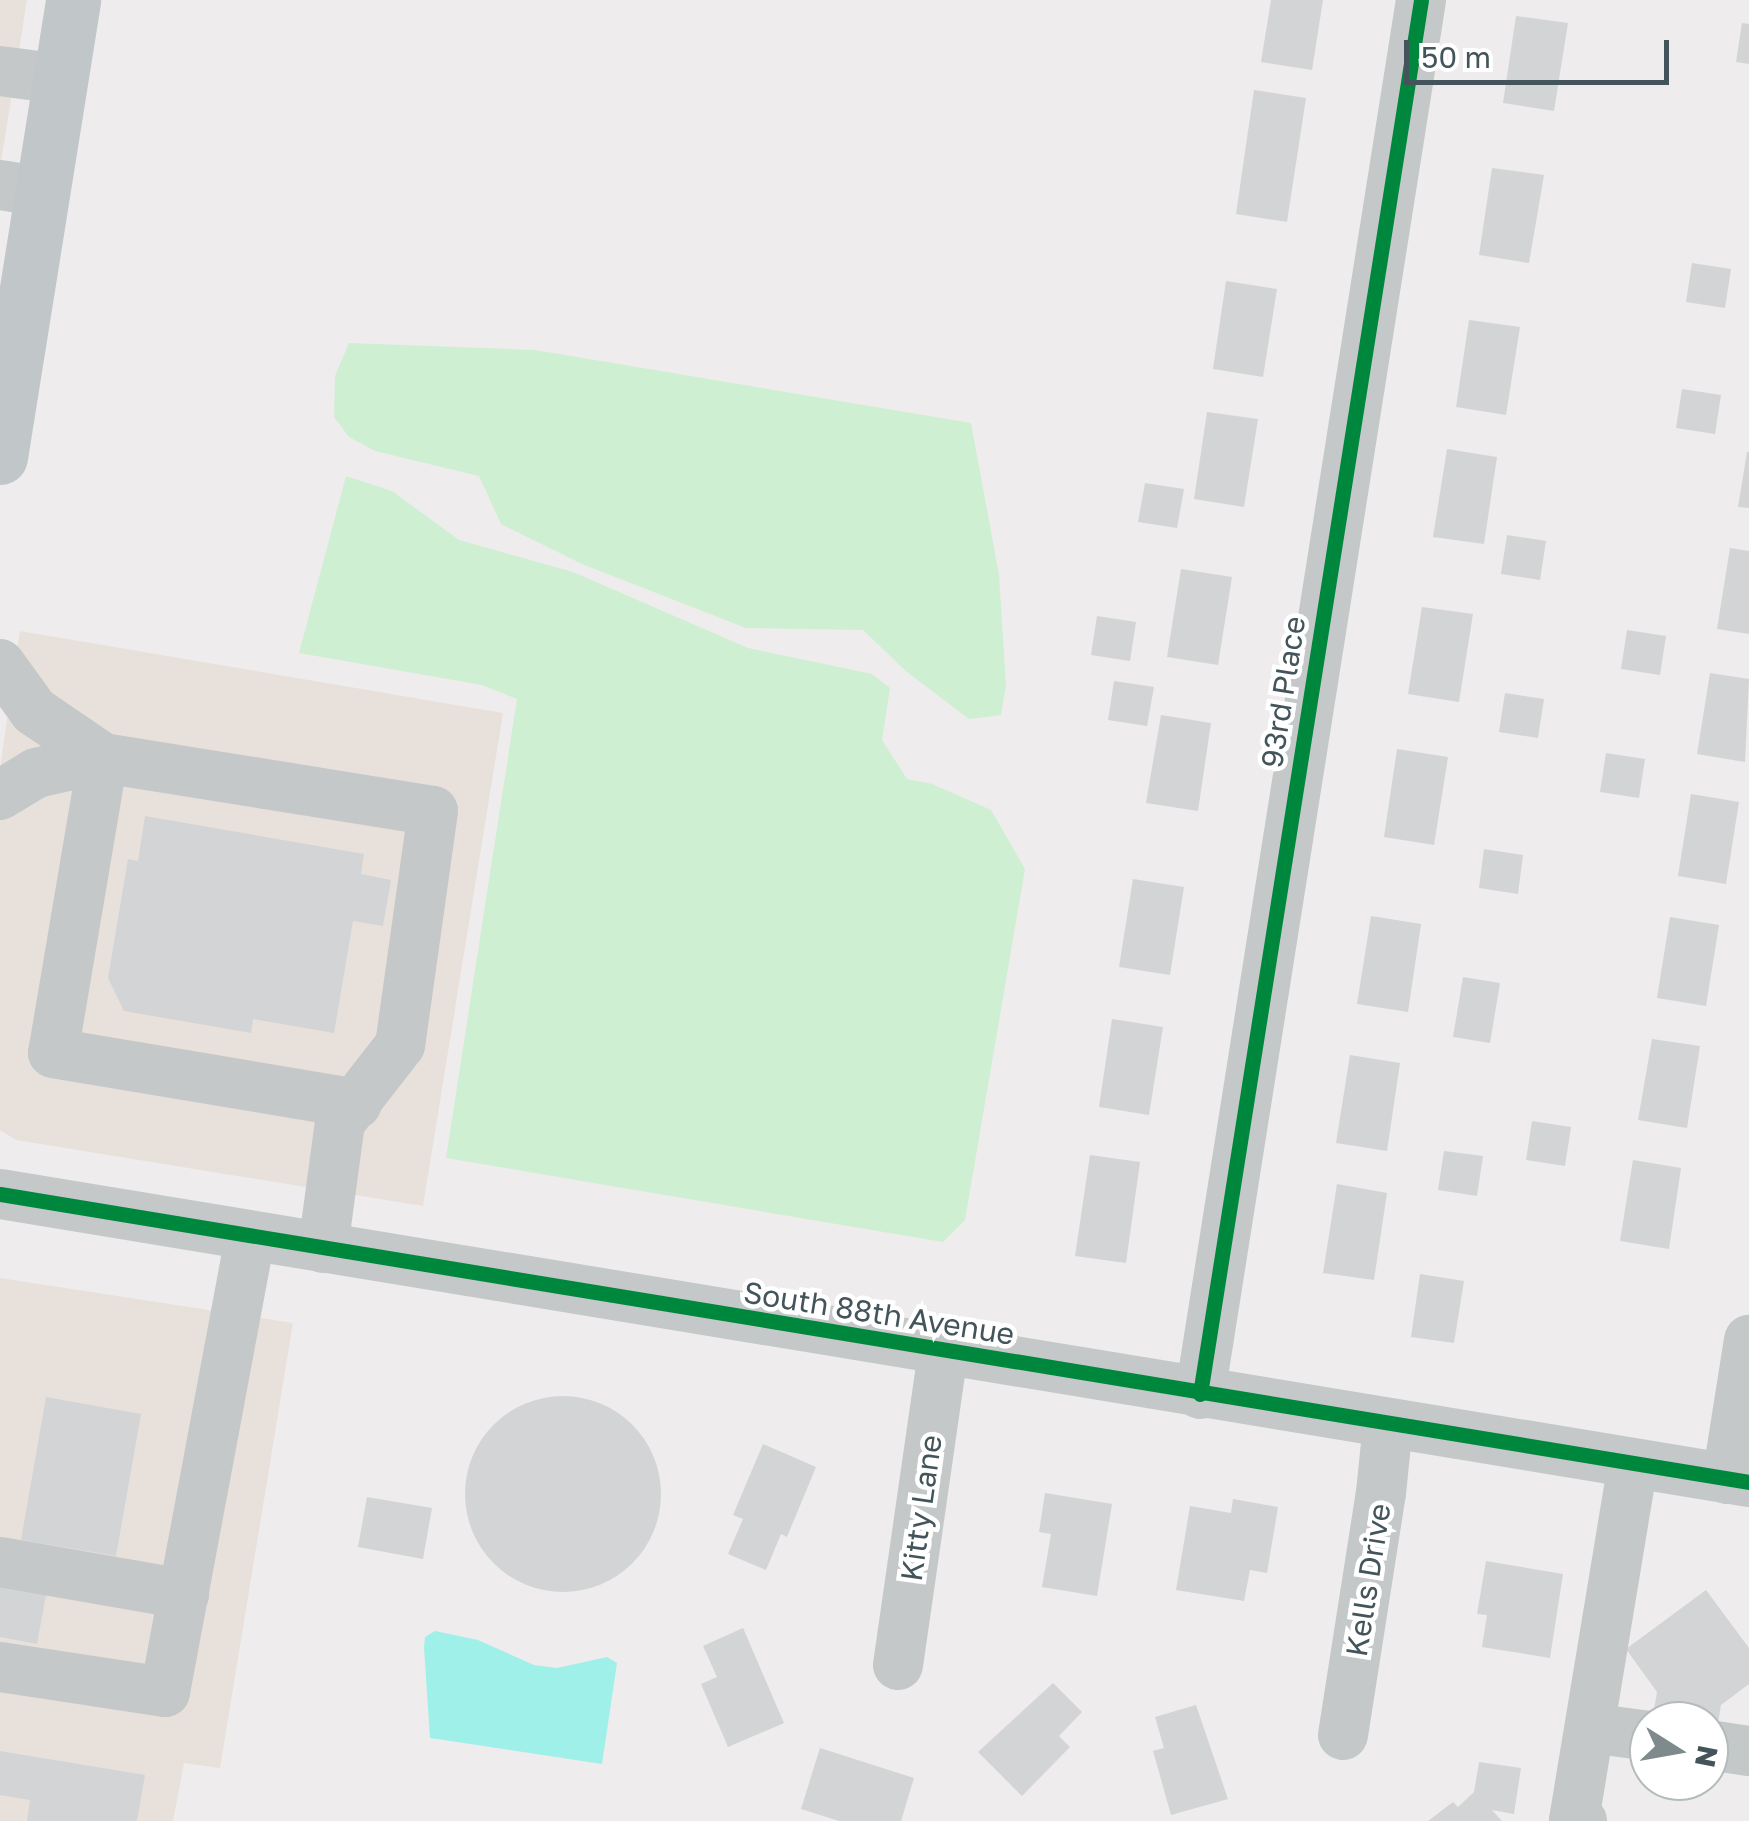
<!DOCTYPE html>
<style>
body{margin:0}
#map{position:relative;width:1749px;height:1821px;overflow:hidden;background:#eeeced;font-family:"Golos Text",sans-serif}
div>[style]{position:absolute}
.commercial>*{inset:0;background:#e8e1db}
.green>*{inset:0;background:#cfefd2}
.water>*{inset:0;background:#a0f0ea}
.building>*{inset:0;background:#d3d4d6}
.round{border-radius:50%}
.minor>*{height:50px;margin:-25px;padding:0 25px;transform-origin:25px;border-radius:25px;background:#c4c8c9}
.major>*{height:55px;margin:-27.5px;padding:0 27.5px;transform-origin:27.5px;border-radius:27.5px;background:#c1c7c8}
.cycleway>*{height:15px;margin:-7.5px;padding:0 7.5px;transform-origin:7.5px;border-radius:7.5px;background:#00873e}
span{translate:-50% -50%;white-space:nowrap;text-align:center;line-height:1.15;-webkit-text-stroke:9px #fff;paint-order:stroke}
.street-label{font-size:30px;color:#43555a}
.north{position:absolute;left:1629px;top:1701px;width:100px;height:100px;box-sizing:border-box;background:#fff;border:2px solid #b4bbbd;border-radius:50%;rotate:101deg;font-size:28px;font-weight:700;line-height:40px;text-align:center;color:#43555a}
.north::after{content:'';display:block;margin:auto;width:35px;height:45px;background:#7f8a8d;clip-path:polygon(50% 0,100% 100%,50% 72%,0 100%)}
.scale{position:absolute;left:1404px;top:40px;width:265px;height:45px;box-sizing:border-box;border:5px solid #43555a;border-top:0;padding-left:12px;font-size:30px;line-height:35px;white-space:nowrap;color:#43555a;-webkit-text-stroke:8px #fff;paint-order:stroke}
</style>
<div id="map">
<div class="commercial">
<div style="clip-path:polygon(0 0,27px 0,0 168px)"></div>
<div style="clip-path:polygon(20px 631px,503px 713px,423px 1206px,16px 1140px,0 1130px,0 768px)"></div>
<div style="clip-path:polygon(0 1278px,293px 1323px,220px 1768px,184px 1763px,173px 1821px,0 1821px)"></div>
</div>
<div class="green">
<div style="clip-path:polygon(349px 343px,535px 350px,971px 423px,999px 575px,1006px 685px,1001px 715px,969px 719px,907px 672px,863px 630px,746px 628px,582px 564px,501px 524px,479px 476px,375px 451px,349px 437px,334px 417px,335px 376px)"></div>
<div style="clip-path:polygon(346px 476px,392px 491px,459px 540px,573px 572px,748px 648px,872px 674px,890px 688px,882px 740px,907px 779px,932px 784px,991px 810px,1025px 869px,965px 1220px,943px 1242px,446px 1158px,517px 699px,482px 685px,299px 653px)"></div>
</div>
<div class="water">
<div style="clip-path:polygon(435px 1631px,478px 1640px,534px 1665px,557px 1668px,607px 1657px,617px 1663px,602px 1764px,430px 1738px,424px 1648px,425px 1637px)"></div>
</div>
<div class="building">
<div style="clip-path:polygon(1271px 0,1323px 0,1312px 70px,1261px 62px)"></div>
<div style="clip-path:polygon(1516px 16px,1568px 23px,1554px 111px,1503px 103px)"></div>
<div style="clip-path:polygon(1742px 23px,1749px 24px,1749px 64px,1736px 62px)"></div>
<div style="clip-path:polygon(1254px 90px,1306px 98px,1287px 222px,1236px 214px)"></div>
<div style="clip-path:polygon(1492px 168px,1544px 175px,1529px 263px,1479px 255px)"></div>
<div style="clip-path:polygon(1692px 263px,1731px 269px,1725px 308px,1686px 302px)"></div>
<div style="clip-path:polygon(1226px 281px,1277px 289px,1263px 377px,1213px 369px)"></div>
<div style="clip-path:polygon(1469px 320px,1520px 327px,1506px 415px,1456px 407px)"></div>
<div style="clip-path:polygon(1682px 389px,1721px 395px,1715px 434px,1676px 428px)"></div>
<div style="clip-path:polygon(1207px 412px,1258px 419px,1244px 507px,1194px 499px)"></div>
<div style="clip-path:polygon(1447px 449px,1497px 457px,1484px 544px,1433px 537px)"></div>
<div style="clip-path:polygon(1747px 452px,1749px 452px,1749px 508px,1738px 507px)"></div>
<div style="clip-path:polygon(1145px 483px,1184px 489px,1177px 528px,1138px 522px)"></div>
<div style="clip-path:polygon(1507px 535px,1546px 541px,1540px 580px,1501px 574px)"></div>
<div style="clip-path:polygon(1730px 548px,1749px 551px,1749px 634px,1717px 629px)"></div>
<div style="clip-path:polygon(1181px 569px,1232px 577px,1218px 665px,1167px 657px)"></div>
<div style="clip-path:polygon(1422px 607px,1473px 614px,1459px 702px,1408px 694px)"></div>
<div style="clip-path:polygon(1097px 616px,1136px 622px,1130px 661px,1091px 655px)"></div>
<div style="clip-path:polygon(1627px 630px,1666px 636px,1660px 675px,1621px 669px)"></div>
<div style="clip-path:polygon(1710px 673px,1749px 679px,1745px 762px,1697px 754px)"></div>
<div style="clip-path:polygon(1114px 681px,1154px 687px,1147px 726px,1108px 720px)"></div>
<div style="clip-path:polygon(1505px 693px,1544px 699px,1538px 738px,1499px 732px)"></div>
<div style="clip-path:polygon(1161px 715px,1211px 723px,1198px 811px,1146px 803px)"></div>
<div style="clip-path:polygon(1397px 749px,1448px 757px,1434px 845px,1384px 837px)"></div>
<div style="clip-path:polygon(1606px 753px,1645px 759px,1639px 798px,1600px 792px)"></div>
<div style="clip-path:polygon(1691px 794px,1739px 802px,1726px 884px,1678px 876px)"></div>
<div style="clip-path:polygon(145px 816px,364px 854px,361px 874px,391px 880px,383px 926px,353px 921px,334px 1033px,253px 1019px,251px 1033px,124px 1011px,108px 978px,128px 859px,138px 861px)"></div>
<div style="clip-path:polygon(1484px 849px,1523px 855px,1518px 894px,1479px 888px)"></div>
<div style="clip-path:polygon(1133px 879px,1184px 887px,1170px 975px,1119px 967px)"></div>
<div style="clip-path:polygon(1371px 916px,1421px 924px,1408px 1012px,1357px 1004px)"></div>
<div style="clip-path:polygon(1670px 917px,1719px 925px,1706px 1006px,1657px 998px)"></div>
<div style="clip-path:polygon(1463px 977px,1500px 983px,1490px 1043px,1453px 1037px)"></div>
<div style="clip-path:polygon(1112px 1019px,1163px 1027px,1149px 1115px,1099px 1107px)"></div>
<div style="clip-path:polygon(1652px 1039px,1700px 1046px,1687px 1128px,1638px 1120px)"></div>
<div style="clip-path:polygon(1350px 1055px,1400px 1063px,1387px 1151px,1336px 1143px)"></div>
<div style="clip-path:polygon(1532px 1121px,1571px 1127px,1565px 1166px,1526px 1160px)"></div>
<div style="clip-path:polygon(1444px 1151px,1483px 1156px,1477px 1196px,1438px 1190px)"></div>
<div style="clip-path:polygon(1090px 1155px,1140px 1162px,1126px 1263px,1075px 1256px)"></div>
<div style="clip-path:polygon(1633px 1160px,1681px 1168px,1669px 1249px,1620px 1241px)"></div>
<div style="clip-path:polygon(1337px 1184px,1387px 1193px,1374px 1280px,1323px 1273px)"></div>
<div style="clip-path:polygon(1420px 1274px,1464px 1281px,1454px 1343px,1411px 1337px)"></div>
<div class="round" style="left:465px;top:1396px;width:196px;height:196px"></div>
<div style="clip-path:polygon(46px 1397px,141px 1414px,116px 1556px,21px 1540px)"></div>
<div style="clip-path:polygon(763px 1444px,816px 1467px,787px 1537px,781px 1534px,766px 1570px,728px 1554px,743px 1519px,733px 1515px)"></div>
<div style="clip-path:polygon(1045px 1493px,1112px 1504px,1097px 1596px,1042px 1587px,1051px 1534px,1039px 1532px)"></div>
<div style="clip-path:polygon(367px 1497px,432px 1508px,423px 1559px,358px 1547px)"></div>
<div style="clip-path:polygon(1233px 1499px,1278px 1507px,1267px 1573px,1250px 1570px,1244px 1601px,1176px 1590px,1190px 1506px,1231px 1513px)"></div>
<div style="clip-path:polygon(1486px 1561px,1563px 1574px,1550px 1658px,1482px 1647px,1487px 1615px,1477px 1614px)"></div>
<div style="clip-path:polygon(0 1576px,48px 1584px,37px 1644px,0 1637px)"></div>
<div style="clip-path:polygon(1706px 1590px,1749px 1648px,1749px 1684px,1721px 1705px,1716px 1735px,1709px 1721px,1652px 1721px,1657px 1692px,1626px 1649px)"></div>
<div style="clip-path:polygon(743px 1628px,784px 1723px,728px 1747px,701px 1684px,717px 1677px,703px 1646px)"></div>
<div style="clip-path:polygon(1053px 1683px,1082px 1712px,1059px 1736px,1070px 1747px,1022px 1796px,978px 1752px)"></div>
<div style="clip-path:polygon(1196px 1705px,1228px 1799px,1171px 1815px,1153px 1751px,1164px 1748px,1155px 1717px)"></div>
<div style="clip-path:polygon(820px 1748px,914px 1778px,901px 1821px,839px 1821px,801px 1809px)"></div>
<div style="clip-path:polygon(0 1751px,145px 1775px,137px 1821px,27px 1821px,30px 1800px,0 1795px)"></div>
<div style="clip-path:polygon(1479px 1762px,1521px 1768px,1514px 1814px,1492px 1810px,1502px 1821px,1428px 1821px,1453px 1802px,1458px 1807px,1474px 1792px)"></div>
</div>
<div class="minor">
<div style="left:0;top:71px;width:62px;rotate:7.5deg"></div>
<div style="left:0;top:185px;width:44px;rotate:9.2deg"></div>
<div style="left:0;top:664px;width:58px;rotate:54.1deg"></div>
<div style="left:34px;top:711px;width:83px;rotate:34.3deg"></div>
<div style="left:103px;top:758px;width:299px;rotate:99.6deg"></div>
<div style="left:53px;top:1053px;width:308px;rotate:9.5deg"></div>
<div style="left:0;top:795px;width:42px;rotate:-31.4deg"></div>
<div style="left:36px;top:773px;width:69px;rotate:-12.6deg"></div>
<div style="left:103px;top:758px;width:334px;rotate:9.1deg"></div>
<div style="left:433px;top:811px;width:236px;rotate:98deg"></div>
<div style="left:400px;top:1045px;width:98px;rotate:127.9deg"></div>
<div style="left:340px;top:1122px;width:127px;rotate:97.7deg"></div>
<div style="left:0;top:1194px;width:1773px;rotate:9.35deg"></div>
<div style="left:1200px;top:1394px;width:1411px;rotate:-80.99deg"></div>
<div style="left:1727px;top:1479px;width:141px;rotate:-81deg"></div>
<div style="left:0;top:1562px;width:187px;rotate:9.9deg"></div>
<div style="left:898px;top:1665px;width:316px;rotate:-81.8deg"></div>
<div style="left:0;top:1667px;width:167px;rotate:8.6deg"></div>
<div style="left:165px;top:1692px;width:464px;rotate:-79.4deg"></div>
<div style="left:1590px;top:1728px;width:60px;rotate:7.7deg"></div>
<div style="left:1343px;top:1735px;width:245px;rotate:-81.1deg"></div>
<div style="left:1381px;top:1493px;width:69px;rotate:-84.2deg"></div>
<div style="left:1709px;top:1745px;width:40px;rotate:8.5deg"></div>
<div style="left:1582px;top:1821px;width:8px;rotate:-173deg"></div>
<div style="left:1574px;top:1820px;width:361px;rotate:-80.6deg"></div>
</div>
<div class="major">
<div style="left:0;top:457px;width:463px;rotate:-80.9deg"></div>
</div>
<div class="cycleway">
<div style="left:0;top:1194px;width:1773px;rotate:9.35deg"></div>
<div style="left:1200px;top:1394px;width:1411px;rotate:-80.99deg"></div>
</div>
<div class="street-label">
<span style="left:1283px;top:692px;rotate:-81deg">93rd Place</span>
<span style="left:879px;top:1313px;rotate:9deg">South 88th Avenue</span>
<span style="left:921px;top:1508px;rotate:-82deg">Kitty Lane</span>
<span style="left:1368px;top:1580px;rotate:-81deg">Kells Drive</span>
</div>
<div class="north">N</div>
<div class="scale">50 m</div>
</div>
